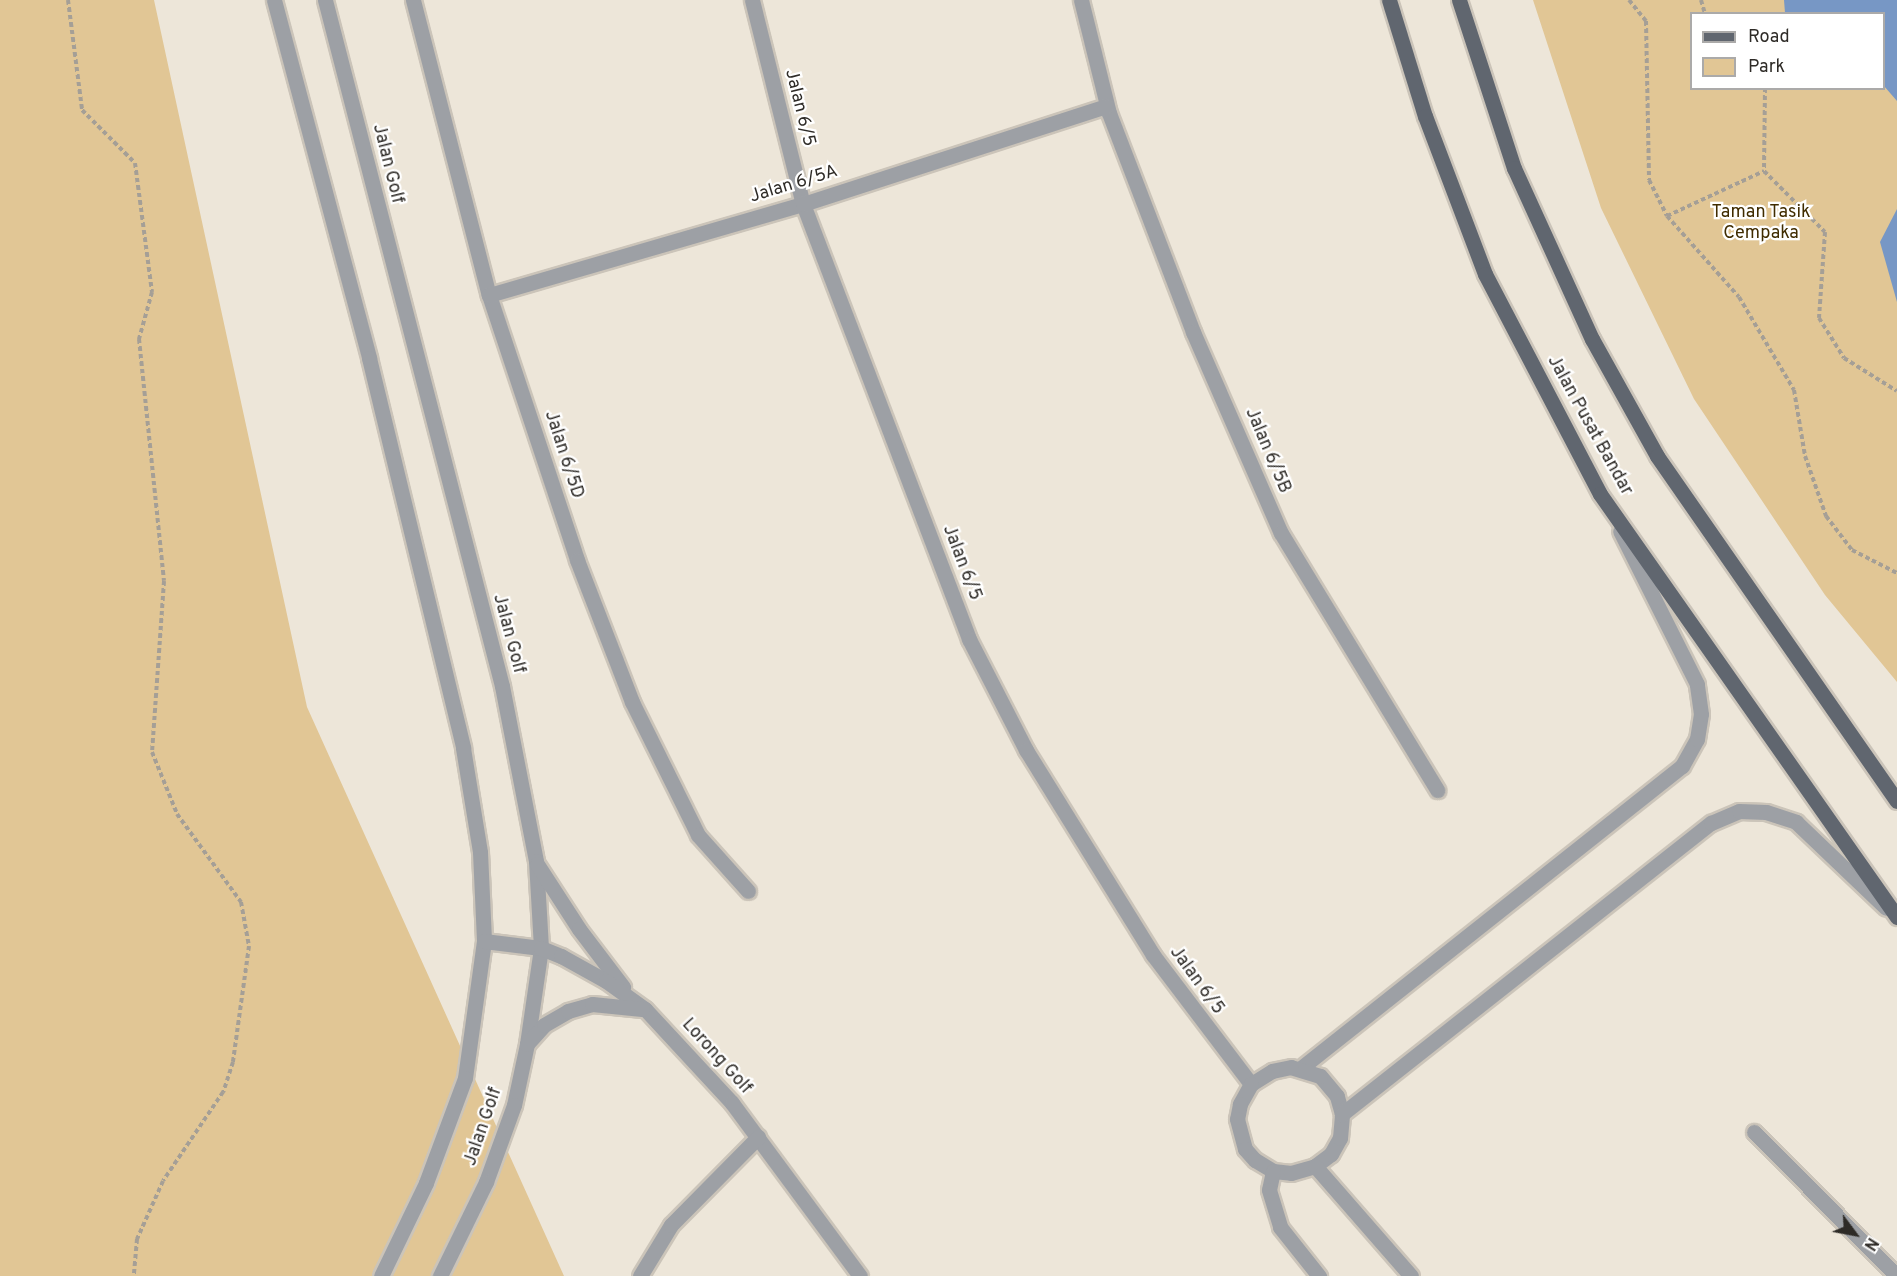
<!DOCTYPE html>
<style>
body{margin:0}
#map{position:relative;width:1897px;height:1276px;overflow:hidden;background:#ede6d9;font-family:Overpass,sans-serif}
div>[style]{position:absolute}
.green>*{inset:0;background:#e1c695}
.water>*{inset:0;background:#7797c5}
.path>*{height:4px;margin-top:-2px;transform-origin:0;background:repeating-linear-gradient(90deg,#a59f96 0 4.5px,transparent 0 7.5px)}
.roads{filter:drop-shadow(2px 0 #cbc4b9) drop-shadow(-2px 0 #cbc4b9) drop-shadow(0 2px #cbc4b9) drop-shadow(0 -2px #cbc4b9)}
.minor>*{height:15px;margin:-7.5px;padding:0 7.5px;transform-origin:7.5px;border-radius:7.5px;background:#9da0a5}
.major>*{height:15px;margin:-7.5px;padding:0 7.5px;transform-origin:7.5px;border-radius:7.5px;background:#60666f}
span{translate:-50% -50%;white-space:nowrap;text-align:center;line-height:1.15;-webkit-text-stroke:4.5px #fff;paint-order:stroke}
.street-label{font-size:18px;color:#2e2b27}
.park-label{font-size:18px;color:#402c00}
.legend{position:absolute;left:1690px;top:12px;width:195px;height:78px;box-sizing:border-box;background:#fff;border:2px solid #abaaa9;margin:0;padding:8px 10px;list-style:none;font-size:18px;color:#2e2b27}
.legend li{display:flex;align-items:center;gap:12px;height:30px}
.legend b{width:30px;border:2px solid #abaaa9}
.north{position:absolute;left:1825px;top:1204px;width:60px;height:60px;-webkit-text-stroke:4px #fff;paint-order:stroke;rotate:122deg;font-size:16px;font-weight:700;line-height:24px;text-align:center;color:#2e2b27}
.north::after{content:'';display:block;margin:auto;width:21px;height:27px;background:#2e2b27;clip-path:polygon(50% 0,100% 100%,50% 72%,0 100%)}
</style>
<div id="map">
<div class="green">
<div style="clip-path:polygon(0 0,154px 0,307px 707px,564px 1276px,0 1276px)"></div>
<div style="clip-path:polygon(evenodd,1533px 0,1897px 0,1897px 682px,1825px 595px,1694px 399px,1601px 208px,1533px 0,1692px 14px,1884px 14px,1884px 88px,1692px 88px,1692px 14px)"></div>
</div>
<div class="water">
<div style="clip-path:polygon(1784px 0,1897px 0,1897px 101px,1884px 86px,1884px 14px,1785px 13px)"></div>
<div style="clip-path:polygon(1897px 209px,1897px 302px,1880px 242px)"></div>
</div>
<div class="path">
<div style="left:68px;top:0;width:111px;rotate:82.7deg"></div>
<div style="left:82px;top:110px;width:75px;rotate:45deg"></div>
<div style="left:135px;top:163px;width:130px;rotate:82.5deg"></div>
<div style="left:152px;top:292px;width:49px;rotate:105.5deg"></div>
<div style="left:139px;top:339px;width:243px;rotate:84.1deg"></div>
<div style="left:164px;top:581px;width:171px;rotate:94deg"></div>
<div style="left:152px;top:752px;width:67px;rotate:68deg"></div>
<div style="left:177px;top:814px;width:109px;rotate:54deg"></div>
<div style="left:241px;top:902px;width:45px;rotate:79.7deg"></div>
<div style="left:249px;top:946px;width:117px;rotate:97.9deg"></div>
<div style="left:233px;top:1062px;width:32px;rotate:108deg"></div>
<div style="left:223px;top:1092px;width:107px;rotate:124deg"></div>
<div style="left:163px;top:1181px;width:64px;rotate:114.1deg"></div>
<div style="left:137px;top:1239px;width:37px;rotate:95deg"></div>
<div style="left:1629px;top:0;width:27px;rotate:51deg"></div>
<div style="left:1646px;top:21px;width:159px;rotate:88.9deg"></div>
<div style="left:1649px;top:180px;width:40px;rotate:63.4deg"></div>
<div style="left:1667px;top:216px;width:107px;rotate:-24.9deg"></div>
<div style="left:1701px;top:0;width:15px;rotate:74deg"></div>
<div style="left:1765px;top:88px;width:83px;rotate:90.7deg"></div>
<div style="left:1764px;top:171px;width:86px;rotate:45deg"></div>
<div style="left:1825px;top:232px;width:86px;rotate:94deg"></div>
<div style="left:1819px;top:318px;width:47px;rotate:58deg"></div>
<div style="left:1844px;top:358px;width:62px;rotate:31.9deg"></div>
<div style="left:1667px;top:216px;width:108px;rotate:48.4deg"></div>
<div style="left:1739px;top:297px;width:108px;rotate:59.4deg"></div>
<div style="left:1794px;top:390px;width:67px;rotate:80.5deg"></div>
<div style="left:1805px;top:456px;width:64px;rotate:70.7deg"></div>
<div style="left:1826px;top:516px;width:43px;rotate:52.6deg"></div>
<div style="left:1852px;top:550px;width:51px;rotate:27.1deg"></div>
</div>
<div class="roads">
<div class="minor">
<div style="left:274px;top:0;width:370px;rotate:75.1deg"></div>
<div style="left:369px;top:358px;width:401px;rotate:76.4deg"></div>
<div style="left:463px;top:748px;width:105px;rotate:80.7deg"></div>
<div style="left:480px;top:852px;width:89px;rotate:87.4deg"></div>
<div style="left:484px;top:941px;width:138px;rotate:97.9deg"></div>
<div style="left:465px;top:1078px;width:112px;rotate:110.4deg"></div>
<div style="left:426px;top:1183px;width:103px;rotate:115.8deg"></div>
<div style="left:325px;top:0;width:708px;rotate:75.53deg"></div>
<div style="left:502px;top:686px;width:178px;rotate:79deg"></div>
<div style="left:536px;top:861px;width:87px;rotate:86.7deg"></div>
<div style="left:541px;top:948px;width:97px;rotate:98.3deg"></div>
<div style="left:527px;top:1044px;width:62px;rotate:102deg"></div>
<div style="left:514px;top:1105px;width:82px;rotate:110deg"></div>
<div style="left:486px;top:1182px;width:105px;rotate:116.1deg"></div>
<div style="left:413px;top:0;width:305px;rotate:75.6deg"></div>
<div style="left:489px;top:295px;width:279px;rotate:71.6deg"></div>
<div style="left:577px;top:560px;width:152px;rotate:68.8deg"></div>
<div style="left:632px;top:702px;width:148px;rotate:63.6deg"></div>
<div style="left:698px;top:835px;width:75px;rotate:48.2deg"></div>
<div style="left:752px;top:0;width:210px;rotate:76deg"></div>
<div style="left:803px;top:204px;width:466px;rotate:69.1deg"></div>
<div style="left:969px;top:639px;width:125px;rotate:62.8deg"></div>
<div style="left:1026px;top:750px;width:241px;rotate:58.2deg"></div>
<div style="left:1153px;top:955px;width:162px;rotate:52.8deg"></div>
<div style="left:1081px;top:0;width:116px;rotate:76.1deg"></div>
<div style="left:1109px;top:113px;width:235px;rotate:69deg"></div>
<div style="left:1193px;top:332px;width:219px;rotate:66.4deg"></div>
<div style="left:1281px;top:533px;width:301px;rotate:58.7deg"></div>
<div style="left:489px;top:295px;width:327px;rotate:-16.2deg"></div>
<div style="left:803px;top:204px;width:319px;rotate:-17.9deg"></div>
<div style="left:537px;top:864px;width:77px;rotate:57.1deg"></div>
<div style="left:579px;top:929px;width:73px;rotate:52.8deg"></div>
<div style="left:484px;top:941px;width:57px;rotate:7deg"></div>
<div style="left:541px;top:948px;width:22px;rotate:22deg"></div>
<div style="left:561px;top:956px;width:51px;rotate:29.1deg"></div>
<div style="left:606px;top:981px;width:48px;rotate:35.7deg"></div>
<div style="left:645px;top:1009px;width:128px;rotate:47.2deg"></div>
<div style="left:732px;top:1103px;width:215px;rotate:53.5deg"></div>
<div style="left:527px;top:1044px;width:25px;rotate:-48deg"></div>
<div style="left:544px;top:1025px;width:28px;rotate:-30deg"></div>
<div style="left:568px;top:1011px;width:25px;rotate:-16deg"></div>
<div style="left:592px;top:1004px;width:50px;rotate:5.7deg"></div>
<div style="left:1301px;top:1068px;width:486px;rotate:-38.4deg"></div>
<div style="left:1682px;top:766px;width:31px;rotate:-61deg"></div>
<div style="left:1697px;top:739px;width:25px;rotate:-81deg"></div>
<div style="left:1701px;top:714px;width:30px;rotate:-98deg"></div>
<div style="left:1697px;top:684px;width:171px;rotate:-116.7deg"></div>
<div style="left:1342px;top:1114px;width:19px;rotate:-106deg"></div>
<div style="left:1337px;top:1096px;width:26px;rotate:-130deg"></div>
<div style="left:1320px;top:1076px;width:30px;rotate:-163deg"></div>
<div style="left:1291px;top:1067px;width:19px;rotate:168deg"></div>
<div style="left:1272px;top:1071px;width:25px;rotate:148deg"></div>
<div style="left:1251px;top:1084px;width:23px;rotate:119deg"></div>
<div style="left:1240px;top:1104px;width:15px;rotate:101deg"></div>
<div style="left:1237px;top:1119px;width:31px;rotate:75deg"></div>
<div style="left:1245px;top:1149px;width:15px;rotate:48deg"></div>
<div style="left:1255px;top:1160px;width:21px;rotate:31deg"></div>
<div style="left:1273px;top:1171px;width:18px;rotate:6deg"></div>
<div style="left:1291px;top:1173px;width:25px;rotate:-16deg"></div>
<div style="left:1315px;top:1166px;width:20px;rotate:-37deg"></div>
<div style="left:1331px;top:1154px;width:18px;rotate:-61deg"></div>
<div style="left:1340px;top:1138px;width:24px;rotate:-85deg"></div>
<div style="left:1342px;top:1114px;width:470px;rotate:-38.3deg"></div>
<div style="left:1711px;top:823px;width:30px;rotate:-23deg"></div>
<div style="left:1739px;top:811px;width:27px;rotate:2deg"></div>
<div style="left:1766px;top:812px;width:32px;rotate:18deg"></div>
<div style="left:1796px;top:822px;width:124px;rotate:43.7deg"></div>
<div style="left:1754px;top:1132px;width:203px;rotate:45.2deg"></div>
<div style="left:1315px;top:1166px;width:146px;rotate:48.9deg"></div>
<div style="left:1273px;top:1171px;width:19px;rotate:102deg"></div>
<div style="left:1269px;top:1190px;width:39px;rotate:73deg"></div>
<div style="left:1280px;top:1227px;width:63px;rotate:51.5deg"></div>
<div style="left:640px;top:1276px;width:60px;rotate:-58.7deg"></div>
<div style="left:671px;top:1225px;width:124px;rotate:-45.3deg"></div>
</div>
<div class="major">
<div style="left:1389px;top:0;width:121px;rotate:72.8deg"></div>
<div style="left:1425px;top:116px;width:169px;rotate:69.2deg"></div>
<div style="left:1485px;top:274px;width:248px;rotate:62.4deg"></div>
<div style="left:1600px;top:494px;width:517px;rotate:54.93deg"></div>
<div style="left:1459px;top:0;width:177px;rotate:71.9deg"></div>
<div style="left:1514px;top:168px;width:188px;rotate:65.5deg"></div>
<div style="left:1592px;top:339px;width:134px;rotate:60.9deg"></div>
<div style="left:1657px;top:456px;width:420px;rotate:55.2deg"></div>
</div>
</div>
<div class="street-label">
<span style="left:799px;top:108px;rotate:76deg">Jalan 6/5</span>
<span style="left:387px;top:164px;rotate:76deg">Jalan Golf</span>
<span style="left:794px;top:185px;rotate:-17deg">Jalan 6/5A</span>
<span style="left:1589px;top:426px;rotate:61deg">Jalan Pusat Bandar</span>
<span style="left:1267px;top:451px;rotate:67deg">Jalan 6/5B</span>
<span style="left:563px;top:455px;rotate:72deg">Jalan 6/5D</span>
<span style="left:961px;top:563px;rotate:69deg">Jalan 6/5</span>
<span style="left:508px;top:634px;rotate:75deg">Jalan Golf</span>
<span style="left:1196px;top:981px;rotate:54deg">Jalan 6/5</span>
<span style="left:716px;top:1057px;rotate:48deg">Lorong Golf</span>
<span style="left:484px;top:1127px;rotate:-71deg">Jalan Golf</span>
</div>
<div class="park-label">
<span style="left:1761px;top:224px">Taman Tasik<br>Cempaka</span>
</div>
<ul class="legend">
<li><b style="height:8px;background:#60666f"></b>Road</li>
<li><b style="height:16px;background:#e1c695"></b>Park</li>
</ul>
<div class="north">N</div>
</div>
